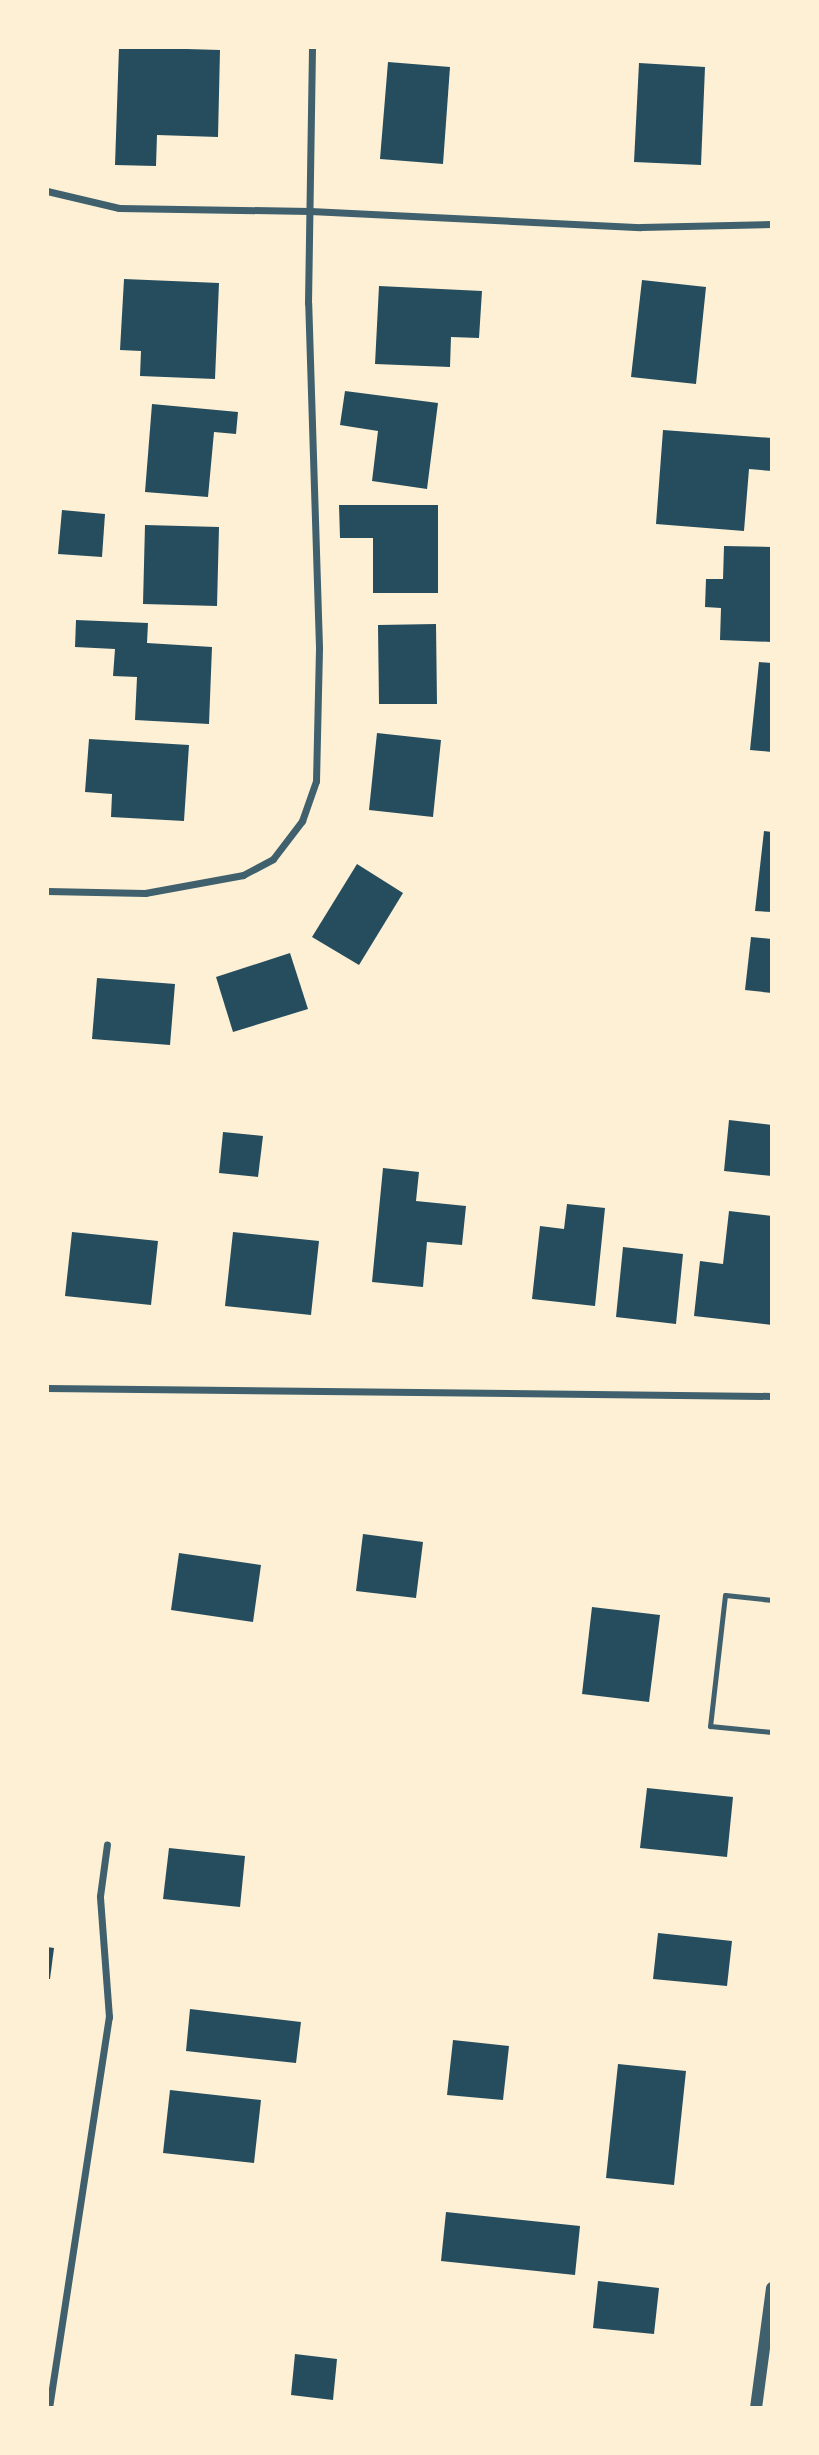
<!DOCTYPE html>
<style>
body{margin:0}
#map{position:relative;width:819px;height:2455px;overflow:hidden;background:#fdf0d5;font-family:Cabin,sans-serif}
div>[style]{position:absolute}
.building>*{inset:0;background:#264d5e}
.service>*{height:5px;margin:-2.5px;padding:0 2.5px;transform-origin:2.5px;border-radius:2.5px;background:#3f606c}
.minor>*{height:7px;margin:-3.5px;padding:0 3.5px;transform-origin:3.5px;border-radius:3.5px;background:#3f606c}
.tertiary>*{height:12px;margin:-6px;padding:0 6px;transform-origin:6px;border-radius:6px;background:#3f606c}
span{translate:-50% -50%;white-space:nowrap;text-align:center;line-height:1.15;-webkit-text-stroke:5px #fdf0d5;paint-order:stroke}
.frame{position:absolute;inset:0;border:49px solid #fdf0d5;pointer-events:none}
</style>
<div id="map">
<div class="building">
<div style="clip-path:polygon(119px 47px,220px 50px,218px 137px,157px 135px,156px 166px,115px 165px)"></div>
<div style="clip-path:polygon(388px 62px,450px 67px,443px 164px,380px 159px)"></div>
<div style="clip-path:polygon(639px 63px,705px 67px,701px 165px,634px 162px)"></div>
<div style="clip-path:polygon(124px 279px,219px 283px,215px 379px,140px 376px,141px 351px,120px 350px)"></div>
<div style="clip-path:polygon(642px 280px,706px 287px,696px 384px,631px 377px)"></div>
<div style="clip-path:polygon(379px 286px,482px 291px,479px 338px,451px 337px,450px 367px,375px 364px)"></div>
<div style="clip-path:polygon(345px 391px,438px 403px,427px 489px,372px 481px,378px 431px,340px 425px)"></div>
<div style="clip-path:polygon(152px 404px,238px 412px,236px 434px,214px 432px,208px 497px,145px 492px)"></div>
<div style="clip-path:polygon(663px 430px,772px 438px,772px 471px,749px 469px,744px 531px,656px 524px)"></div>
<div style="clip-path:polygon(339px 505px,438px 505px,438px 593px,373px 593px,373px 538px,340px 538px)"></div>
<div style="clip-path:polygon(62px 510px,105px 514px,102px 557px,58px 554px)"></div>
<div style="clip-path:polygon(145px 525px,219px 527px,217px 606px,143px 604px)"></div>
<div style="clip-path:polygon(724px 546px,772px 547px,772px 642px,720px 640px,721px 608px,705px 607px,706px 579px,723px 579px)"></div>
<div style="clip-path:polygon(76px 620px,148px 623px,147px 643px,212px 647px,209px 724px,135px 720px,137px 677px,113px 676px,115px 649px,75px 647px)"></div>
<div style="clip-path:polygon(436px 624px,437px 704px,379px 704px,378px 625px)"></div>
<div style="clip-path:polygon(759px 662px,772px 663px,772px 752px,750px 750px)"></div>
<div style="clip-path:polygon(377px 733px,441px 740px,433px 817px,369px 810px)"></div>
<div style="clip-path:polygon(89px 739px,189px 745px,184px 821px,111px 817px,112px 794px,85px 792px)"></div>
<div style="clip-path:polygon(764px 831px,772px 832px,772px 912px,755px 911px)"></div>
<div style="clip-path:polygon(357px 864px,403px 893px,359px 965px,312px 937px)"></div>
<div style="clip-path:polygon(751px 937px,772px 939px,772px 993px,745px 990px)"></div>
<div style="clip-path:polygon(290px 953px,308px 1009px,233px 1032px,216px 977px)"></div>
<div style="clip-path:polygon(97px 978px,175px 984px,170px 1045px,92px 1039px)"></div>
<div style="clip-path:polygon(729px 1120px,772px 1125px,772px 1176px,724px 1171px)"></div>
<div style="clip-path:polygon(223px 1132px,263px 1136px,258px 1177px,219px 1173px)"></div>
<div style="clip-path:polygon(383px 1168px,419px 1172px,416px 1201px,466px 1206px,462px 1245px,427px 1242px,423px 1287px,372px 1282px)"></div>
<div style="clip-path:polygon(567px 1204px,605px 1208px,595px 1306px,532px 1299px,540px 1226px,564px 1229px)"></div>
<div style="clip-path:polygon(729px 1211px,772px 1216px,772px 1325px,694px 1316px,700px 1261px,723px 1264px)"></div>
<div style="clip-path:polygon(72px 1232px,158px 1241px,151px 1305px,65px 1296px)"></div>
<div style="clip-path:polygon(233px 1232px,319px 1241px,311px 1315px,225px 1306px)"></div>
<div style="clip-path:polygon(623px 1247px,683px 1254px,676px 1324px,616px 1317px)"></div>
<div style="clip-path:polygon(363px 1534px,423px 1542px,416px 1598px,356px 1591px)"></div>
<div style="clip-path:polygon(179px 1553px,261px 1565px,253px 1622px,171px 1610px)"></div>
<div style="clip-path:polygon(592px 1607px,660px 1615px,649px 1702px,582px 1694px)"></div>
<div style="clip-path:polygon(647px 1788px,733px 1797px,727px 1857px,640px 1848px)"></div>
<div style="clip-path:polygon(169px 1848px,245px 1856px,240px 1907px,163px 1899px)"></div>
<div style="clip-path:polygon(658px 1933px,732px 1941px,727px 1986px,653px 1979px)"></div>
<div style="clip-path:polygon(47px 1947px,54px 1948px,50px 1979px,47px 1979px)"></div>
<div style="clip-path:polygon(190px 2009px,301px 2022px,296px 2063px,186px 2051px)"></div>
<div style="clip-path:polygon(453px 2040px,509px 2046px,503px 2100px,447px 2095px)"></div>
<div style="clip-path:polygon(618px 2064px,686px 2071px,674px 2185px,606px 2178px)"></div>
<div style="clip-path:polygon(170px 2090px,261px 2100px,254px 2163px,163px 2153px)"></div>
<div style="clip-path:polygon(446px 2212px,580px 2226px,575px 2275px,441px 2261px)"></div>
<div style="clip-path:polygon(598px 2281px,659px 2288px,654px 2334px,593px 2328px)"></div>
<div style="clip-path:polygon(295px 2354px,337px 2359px,333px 2400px,291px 2395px)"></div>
</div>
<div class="service">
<div style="left:772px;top:1600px;width:47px;rotate:-173.9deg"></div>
<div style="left:725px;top:1595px;width:132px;rotate:96.5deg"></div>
<div style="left:710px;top:1726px;width:62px;rotate:5.5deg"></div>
</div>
<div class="minor">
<div style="left:47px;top:191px;width:74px;rotate:13.3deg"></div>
<div style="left:119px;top:208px;width:191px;rotate:0.9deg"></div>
<div style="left:310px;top:211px;width:331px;rotate:2.8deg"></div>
<div style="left:641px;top:227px;width:131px;rotate:-1.3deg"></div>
<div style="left:47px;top:891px;width:98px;rotate:1.2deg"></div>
<div style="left:145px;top:893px;width:100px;rotate:-10.4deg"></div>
<div style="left:243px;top:875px;width:34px;rotate:-28deg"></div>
<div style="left:273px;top:859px;width:48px;rotate:-52.7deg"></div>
<div style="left:302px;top:821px;width:42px;rotate:-70.7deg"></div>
<div style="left:316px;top:781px;width:134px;rotate:-88.7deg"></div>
<div style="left:319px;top:647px;width:344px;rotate:-91.8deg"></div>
<div style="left:308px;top:303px;width:256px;rotate:-89.1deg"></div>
<div style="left:47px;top:1388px;width:725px;rotate:0.63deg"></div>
<div style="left:49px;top:2408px;width:396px;rotate:-81.3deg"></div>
<div style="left:109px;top:2017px;width:121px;rotate:-94.3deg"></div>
<div style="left:100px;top:1896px;width:52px;rotate:-82.3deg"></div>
</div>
<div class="tertiary">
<div style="left:756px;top:2408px;width:121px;rotate:-82.4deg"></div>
</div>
<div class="frame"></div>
</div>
